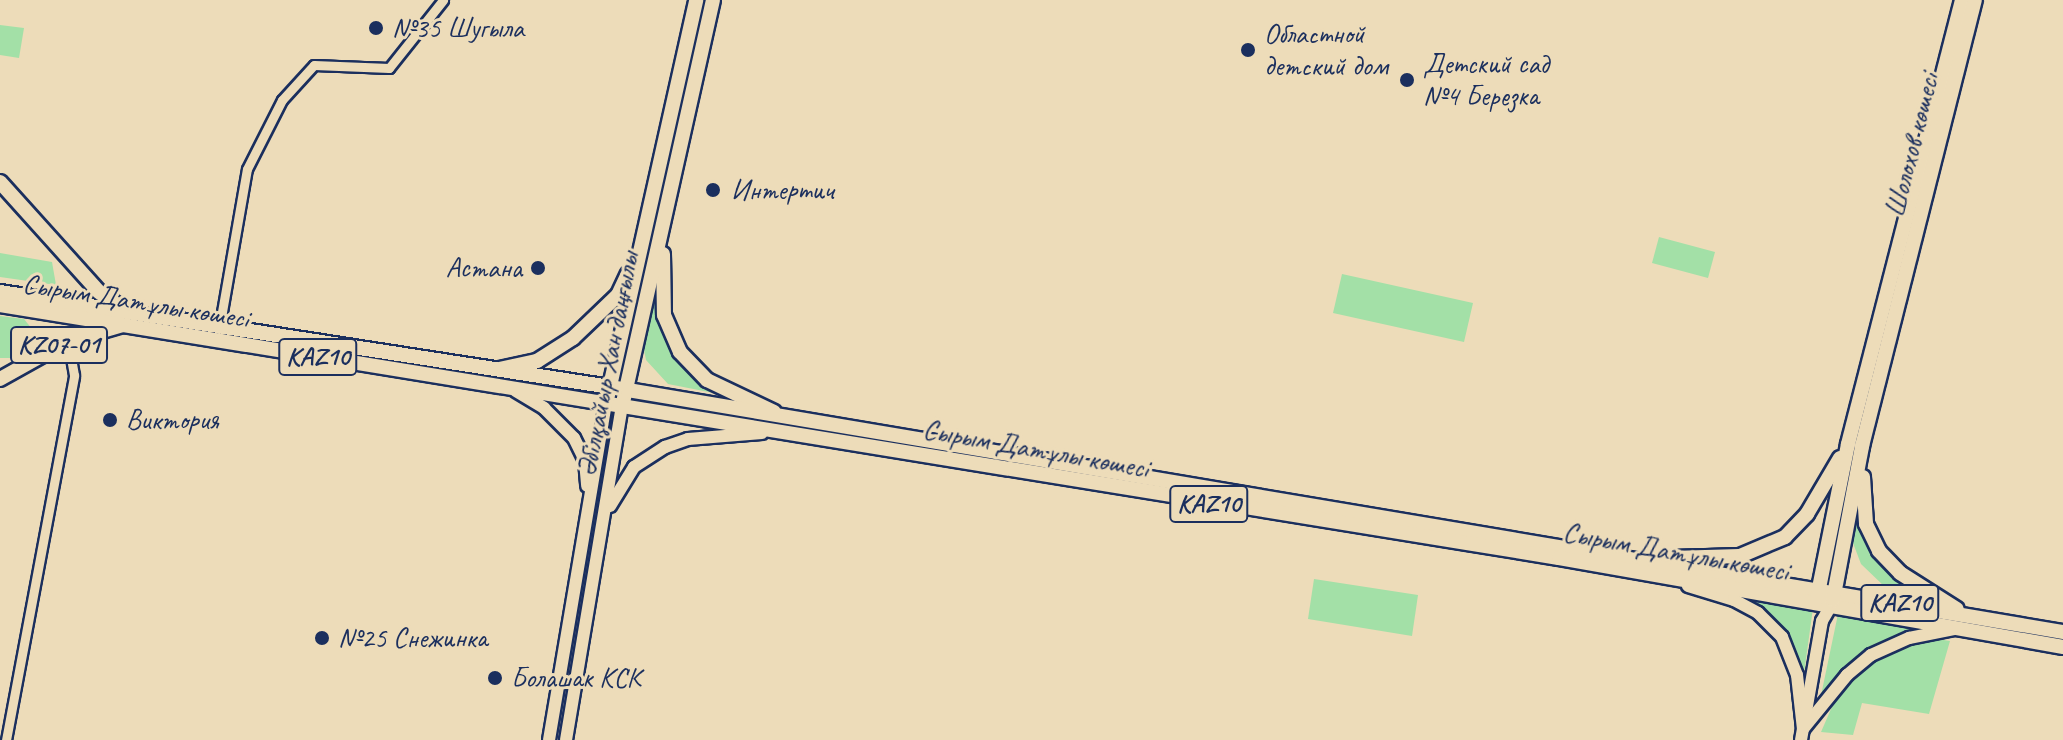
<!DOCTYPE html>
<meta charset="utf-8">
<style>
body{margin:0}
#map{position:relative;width:2063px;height:740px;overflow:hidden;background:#eddcb9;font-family:Caveat,sans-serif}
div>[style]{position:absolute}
.green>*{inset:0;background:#a3e0a7}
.roads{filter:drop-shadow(2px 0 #1b2f5e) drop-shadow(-2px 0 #1b2f5e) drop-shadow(0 2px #1b2f5e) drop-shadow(0 -2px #1b2f5e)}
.minor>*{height:9px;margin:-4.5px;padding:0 4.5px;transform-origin:4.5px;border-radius:4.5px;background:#eddcb9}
.secondary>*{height:12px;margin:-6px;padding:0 6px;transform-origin:6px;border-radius:6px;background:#eddcb9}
.primary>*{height:14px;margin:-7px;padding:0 7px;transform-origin:7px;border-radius:7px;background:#eddcb9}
.trunk>*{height:14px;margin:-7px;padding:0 7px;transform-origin:7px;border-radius:7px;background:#eddcb9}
.dots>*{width:22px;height:22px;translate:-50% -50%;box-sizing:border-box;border:4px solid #eddcb9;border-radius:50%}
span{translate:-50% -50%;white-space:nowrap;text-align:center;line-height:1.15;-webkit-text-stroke:6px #eddcb9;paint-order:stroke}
.shield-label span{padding:2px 6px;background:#eddcb9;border:2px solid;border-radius:6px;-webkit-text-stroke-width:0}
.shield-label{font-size:26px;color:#1b2f5e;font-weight:700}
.poi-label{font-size:28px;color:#1b2f5e}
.left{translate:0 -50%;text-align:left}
.right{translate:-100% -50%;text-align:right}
.street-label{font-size:28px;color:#1b2f5e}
</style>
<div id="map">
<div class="green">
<div style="clip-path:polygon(0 25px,24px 28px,19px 58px,0 55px)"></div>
<div style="clip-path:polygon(1659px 237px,1715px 252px,1708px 278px,1652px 263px)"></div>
<div style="clip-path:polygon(0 253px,52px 262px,56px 285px,0 277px)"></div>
<div style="clip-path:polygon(1342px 274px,1473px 303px,1464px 342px,1333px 313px)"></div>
<div style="clip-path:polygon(657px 277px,664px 331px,724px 395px,668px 384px,646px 360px,643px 345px)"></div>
<div style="clip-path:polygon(0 316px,24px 319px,40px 339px,20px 358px,0 358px)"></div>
<div style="clip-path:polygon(1859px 497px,1862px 524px,1925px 595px,1885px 587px,1861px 564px,1853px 543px)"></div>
<div style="clip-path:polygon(1314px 579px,1418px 595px,1412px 636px,1308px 619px)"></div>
<div style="clip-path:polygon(1740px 597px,1813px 608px,1802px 688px,1785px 635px,1761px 608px)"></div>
<div style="clip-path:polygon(1838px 614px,1936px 630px,1907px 633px,1819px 705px)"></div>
<div style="clip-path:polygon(1937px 639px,1950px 641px,1929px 714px,1862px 703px,1853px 735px,1821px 732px,1838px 693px,1874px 658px,1910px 643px)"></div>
</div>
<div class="roads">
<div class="minor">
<div style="left:219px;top:329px;width:162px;rotate:-80.1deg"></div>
<div style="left:247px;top:169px;width:77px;rotate:-63.1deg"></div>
<div style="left:282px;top:100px;width:47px;rotate:-47.6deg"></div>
<div style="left:314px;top:65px;width:75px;rotate:2.3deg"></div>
<div style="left:389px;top:68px;width:87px;rotate:-51.5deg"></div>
<div style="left:6px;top:740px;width:371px;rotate:-79.4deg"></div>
<div style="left:74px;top:375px;width:35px;rotate:-100deg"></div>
</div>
<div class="secondary">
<div style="left:516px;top:391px;width:33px;rotate:31deg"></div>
<div style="left:544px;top:408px;width:42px;rotate:45deg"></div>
<div style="left:574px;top:438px;width:25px;rotate:64deg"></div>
<div style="left:585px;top:461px;width:25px;rotate:85deg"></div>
<div style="left:610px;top:506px;width:46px;rotate:-58.4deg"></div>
<div style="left:634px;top:467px;width:37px;rotate:-33deg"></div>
<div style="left:665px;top:447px;width:24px;rotate:-19deg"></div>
<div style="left:688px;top:439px;width:74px;rotate:-4.6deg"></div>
<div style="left:1688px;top:586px;width:48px;rotate:16.9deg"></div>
<div style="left:1734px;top:600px;width:27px;rotate:28deg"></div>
<div style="left:1758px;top:613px;width:34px;rotate:45deg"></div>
<div style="left:1782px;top:637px;width:41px;rotate:68.5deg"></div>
<div style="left:1797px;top:675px;width:54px;rotate:83.7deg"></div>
<div style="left:1803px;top:729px;width:70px;rotate:-50.8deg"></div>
<div style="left:1847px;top:675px;width:31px;rotate:-40deg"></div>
<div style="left:1871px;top:655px;width:42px;rotate:-24.1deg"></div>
<div style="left:1909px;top:638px;width:47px;rotate:-11.1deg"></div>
<div style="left:549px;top:740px;width:341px;rotate:-80.4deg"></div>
<div style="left:566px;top:740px;width:338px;rotate:-80.5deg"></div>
<div style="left:1801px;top:740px;width:121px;rotate:-80deg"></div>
<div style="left:1822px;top:621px;width:20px;rotate:-60deg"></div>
</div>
<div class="primary">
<div style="left:0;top:182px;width:148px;rotate:48deg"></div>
<div style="left:99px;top:292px;width:33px;rotate:35deg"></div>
<div style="left:663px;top:254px;width:61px;rotate:89.1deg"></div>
<div style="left:664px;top:315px;width:40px;rotate:66.6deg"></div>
<div style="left:680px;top:352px;width:39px;rotate:46deg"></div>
<div style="left:707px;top:380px;width:74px;rotate:25.5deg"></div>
<div style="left:499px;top:369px;width:39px;rotate:-12deg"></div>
<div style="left:537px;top:361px;width:43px;rotate:-32.6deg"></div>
<div style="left:573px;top:338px;width:62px;rotate:-43.7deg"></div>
<div style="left:618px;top:295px;width:23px;rotate:-65deg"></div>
<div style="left:0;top:379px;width:78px;rotate:-29.2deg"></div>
<div style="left:68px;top:341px;width:57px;rotate:-16.2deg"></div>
<div style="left:606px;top:404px;width:414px;rotate:-77.4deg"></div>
<div style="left:622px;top:407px;width:417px;rotate:-77.4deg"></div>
</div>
<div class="trunk">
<div style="left:0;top:292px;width:617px;rotate:8.85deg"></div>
<div style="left:610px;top:387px;width:1474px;rotate:9.57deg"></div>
<div style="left:0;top:305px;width:1579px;rotate:9.22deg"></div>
<div style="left:1559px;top:558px;width:512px;rotate:10.01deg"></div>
<div style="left:1863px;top:477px;width:47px;rotate:86.3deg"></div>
<div style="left:1866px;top:524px;width:30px;rotate:64deg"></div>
<div style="left:1879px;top:551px;width:30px;rotate:46deg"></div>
<div style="left:1900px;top:573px;width:67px;rotate:32.3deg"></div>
<div style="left:1671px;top:558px;width:69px;rotate:-1.7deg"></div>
<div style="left:1740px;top:556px;width:49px;rotate:-22.9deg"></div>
<div style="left:1785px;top:537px;width:32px;rotate:-46deg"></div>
<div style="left:1807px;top:514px;width:65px;rotate:-59.5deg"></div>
<div style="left:1817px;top:598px;width:157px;rotate:-78.6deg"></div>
<div style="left:1848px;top:444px;width:458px;rotate:-75.6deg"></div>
<div style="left:1833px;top:600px;width:157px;rotate:-79.3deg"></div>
<div style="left:1862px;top:446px;width:460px;rotate:-75.8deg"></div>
</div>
</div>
<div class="dots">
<div style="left:376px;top:28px;background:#1b2f5e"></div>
<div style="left:1248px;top:50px;background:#1b2f5e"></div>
<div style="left:1407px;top:80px;background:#1b2f5e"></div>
<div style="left:713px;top:190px;background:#1b2f5e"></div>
<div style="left:538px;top:268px;background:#1b2f5e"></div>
<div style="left:110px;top:420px;background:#1b2f5e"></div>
<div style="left:322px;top:638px;background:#1b2f5e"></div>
<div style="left:495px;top:678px;background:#1b2f5e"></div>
</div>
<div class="shield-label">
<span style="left:59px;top:345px">KZ07-01</span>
<span style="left:318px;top:357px">KAZ10</span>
<span style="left:1209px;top:504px">KAZ10</span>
<span style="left:1900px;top:603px">KAZ10</span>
</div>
<div class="poi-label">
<span class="left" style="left:392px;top:28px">№35 Шугыла</span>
<span class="left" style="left:1264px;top:50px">Областной<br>детский дом</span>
<span class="left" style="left:1423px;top:80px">Детский сад<br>№4 Березка</span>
<span class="left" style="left:731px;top:190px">Интертич</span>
<span class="right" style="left:522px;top:268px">Астана</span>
<span class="left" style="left:126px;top:420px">Виктория</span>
<span class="left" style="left:338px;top:638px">№25 Снежинка</span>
<span class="left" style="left:511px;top:678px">Болашак КСК</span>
</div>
<div class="street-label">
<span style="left:1912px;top:145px;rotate:-76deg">Шолохов көшесі</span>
<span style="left:136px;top:301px;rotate:9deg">Сырым Датұлы көшесі</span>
<span style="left:608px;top:364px;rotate:-79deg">Әбілқайыр Хан даңғылы</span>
<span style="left:1036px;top:449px;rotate:10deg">Сырым Датұлы көшесі</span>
<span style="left:1676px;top:552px;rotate:10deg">Сырым Датұлы көшесі</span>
</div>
</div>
